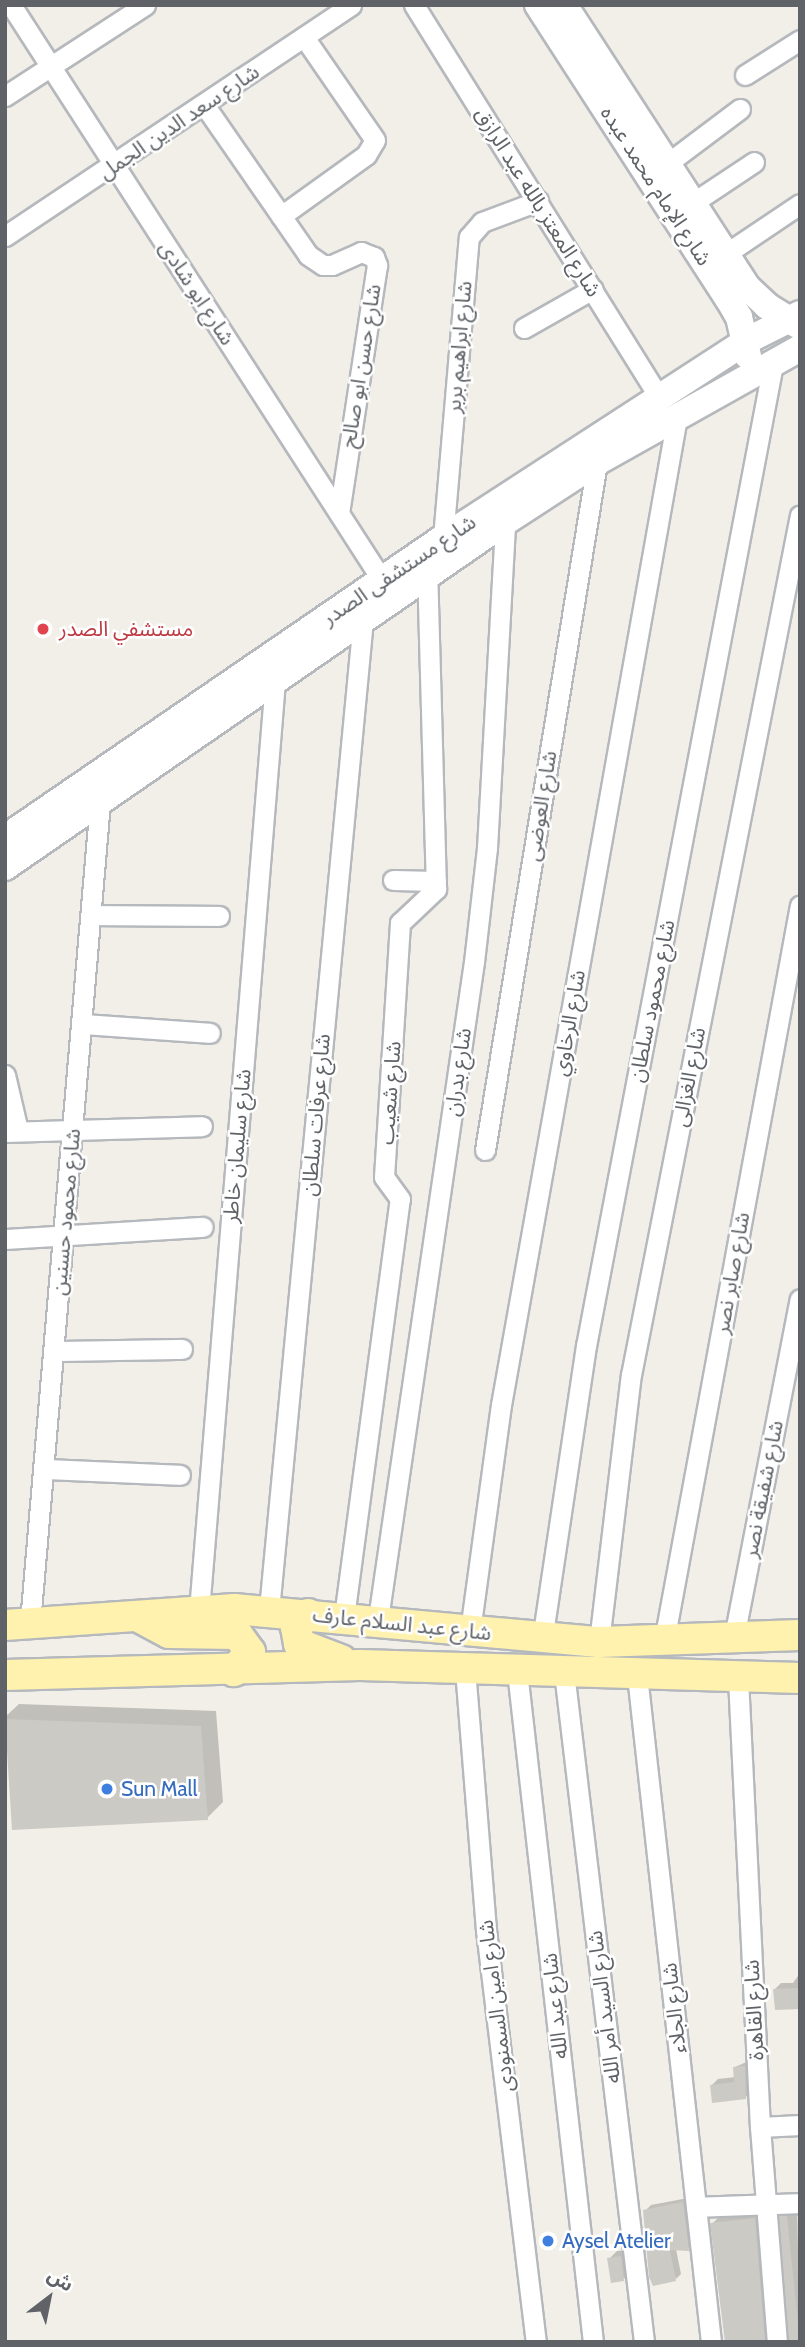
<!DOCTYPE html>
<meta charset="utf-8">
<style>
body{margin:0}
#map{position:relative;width:805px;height:2347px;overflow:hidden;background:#f1efe8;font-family:Cabin,"Noto Sans Arabic",sans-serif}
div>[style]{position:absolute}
.shadow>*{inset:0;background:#0003}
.building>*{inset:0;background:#cccac5}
.roads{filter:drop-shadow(2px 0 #b5b8bc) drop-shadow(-2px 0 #b5b8bc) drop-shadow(0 2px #b5b8bc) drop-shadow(0 -2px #b5b8bc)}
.street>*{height:19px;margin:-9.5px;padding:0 9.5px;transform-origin:9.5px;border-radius:9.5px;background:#fff}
.secondary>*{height:26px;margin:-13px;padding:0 13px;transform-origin:13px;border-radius:13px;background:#fff}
.primary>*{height:30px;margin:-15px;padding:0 15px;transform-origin:15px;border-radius:15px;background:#fff2af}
.dots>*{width:19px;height:19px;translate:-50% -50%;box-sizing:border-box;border:4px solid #fff;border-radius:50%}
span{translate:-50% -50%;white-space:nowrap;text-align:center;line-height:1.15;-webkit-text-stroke:5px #fff;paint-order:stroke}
.street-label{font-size:21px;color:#5f6368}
.health-label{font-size:21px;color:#be3a42}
.left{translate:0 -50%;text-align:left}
.shop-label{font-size:21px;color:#366cbe}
.frame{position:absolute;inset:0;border:7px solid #5f6368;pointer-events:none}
.north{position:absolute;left:14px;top:2263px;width:70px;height:70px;-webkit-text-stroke:5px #fff;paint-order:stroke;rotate:32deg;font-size:19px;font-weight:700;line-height:28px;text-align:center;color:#5f6368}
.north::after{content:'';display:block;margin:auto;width:24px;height:32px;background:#5f6368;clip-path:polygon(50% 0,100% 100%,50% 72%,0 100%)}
</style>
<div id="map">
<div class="shadow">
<div style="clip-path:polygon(19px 1704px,216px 1711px,223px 1802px,207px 1818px,14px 1828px,5px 1717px)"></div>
<div style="clip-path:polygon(800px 1973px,800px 2007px,775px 1989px,781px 1983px,793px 1983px)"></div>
<div style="clip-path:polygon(751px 2060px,752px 2090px,746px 2097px,711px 2086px,718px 2079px,736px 2077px,735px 2067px)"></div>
<div style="clip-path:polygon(688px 2198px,693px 2244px,688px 2249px,676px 2249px,681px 2274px,676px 2279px,645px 2211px,651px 2205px)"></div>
<div style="clip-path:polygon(797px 2201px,800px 2342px,727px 2342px,712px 2224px,728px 2208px,770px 2203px,780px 2327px,791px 2338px,781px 2217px)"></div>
<div style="clip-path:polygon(629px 2250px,631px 2272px,624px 2279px,609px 2259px,617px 2251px)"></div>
</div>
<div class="building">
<div style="clip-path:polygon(5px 1719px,201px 1726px,208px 1820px,12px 1830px)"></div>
<div style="clip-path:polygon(800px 1988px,800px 2009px,775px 2010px,773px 1989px)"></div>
<div style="clip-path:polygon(745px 2066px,746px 2099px,712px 2103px,710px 2085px,734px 2082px,733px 2067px)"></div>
<div style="clip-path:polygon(683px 2202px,689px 2251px,670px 2250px,676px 2281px,653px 2286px,649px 2277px,643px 2210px)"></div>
<div style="clip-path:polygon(779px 2216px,787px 2216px,800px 2342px,789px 2342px)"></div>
<div style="clip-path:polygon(755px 2218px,765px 2342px,725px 2342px,710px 2223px)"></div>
<div style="clip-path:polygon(621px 2256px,624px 2281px,611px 2283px,607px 2258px)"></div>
</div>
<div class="roads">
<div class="street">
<div style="left:11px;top:5px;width:684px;rotate:57.17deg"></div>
<div style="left:414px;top:5px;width:464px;rotate:58deg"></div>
<div style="left:745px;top:75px;width:65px;rotate:-32.5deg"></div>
<div style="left:5px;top:96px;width:167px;rotate:-33deg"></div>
<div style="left:205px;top:106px;width:181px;rotate:55.3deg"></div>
<div style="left:308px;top:255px;width:18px;rotate:34deg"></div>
<div style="left:323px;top:265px;width:9px"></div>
<div style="left:332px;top:265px;width:32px;rotate:-24deg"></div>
<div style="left:361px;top:252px;width:14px;rotate:21deg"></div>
<div style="left:374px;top:257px;width:9px;rotate:69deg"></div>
<div style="left:377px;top:265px;width:250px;rotate:98.7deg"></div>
<div style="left:668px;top:163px;width:90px;rotate:-36.9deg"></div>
<div style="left:694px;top:202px;width:72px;rotate:-33.7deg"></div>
<div style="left:281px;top:216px;width:105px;rotate:-35.7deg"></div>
<div style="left:366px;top:155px;width:17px;rotate:-59deg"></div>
<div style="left:375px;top:140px;width:125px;rotate:-124.6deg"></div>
<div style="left:5px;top:236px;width:416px;rotate:-33.7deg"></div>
<div style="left:727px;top:253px;width:88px;rotate:-33.9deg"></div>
<div style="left:524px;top:328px;width:79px;rotate:-29.5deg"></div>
<div style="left:443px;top:538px;width:302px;rotate:-85.1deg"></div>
<div style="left:469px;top:237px;width:20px;rotate:-49deg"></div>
<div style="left:482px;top:222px;width:60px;rotate:-20.6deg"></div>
<div style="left:393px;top:880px;width:43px;rotate:1.3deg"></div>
<div style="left:91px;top:915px;width:128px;rotate:0.4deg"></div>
<div style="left:82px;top:1024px;width:128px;rotate:4deg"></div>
<div style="left:5px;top:1075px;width:57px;rotate:76.9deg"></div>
<div style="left:5px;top:1132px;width:197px;rotate:-1.7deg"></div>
<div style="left:485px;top:1150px;width:697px;rotate:-80.75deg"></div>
<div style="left:5px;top:1239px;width:198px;rotate:-3.5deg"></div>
<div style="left:54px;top:1351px;width:128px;rotate:-0.9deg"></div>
<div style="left:44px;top:1469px;width:136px;rotate:2.5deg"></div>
<div style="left:269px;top:1610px;width:994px;rotate:-84.58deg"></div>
<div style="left:199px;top:1611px;width:933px;rotate:-85.33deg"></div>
<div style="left:344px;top:1617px;width:422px;rotate:-82.4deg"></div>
<div style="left:400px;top:1199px;width:27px;rotate:-126deg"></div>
<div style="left:384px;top:1177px;width:255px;rotate:-86.4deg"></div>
<div style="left:400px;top:923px;width:50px;rotate:-43.4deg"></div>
<div style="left:436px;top:889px;width:313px;rotate:-91.6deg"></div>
<div style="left:378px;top:1619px;width:664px;rotate:-81.69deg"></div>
<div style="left:474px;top:962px;width:115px;rotate:-83.5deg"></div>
<div style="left:487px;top:848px;width:326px;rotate:-86.8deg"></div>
<div style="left:30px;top:1623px;width:824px;rotate:-85.13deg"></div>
<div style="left:470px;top:1631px;width:228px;rotate:-82.2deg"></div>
<div style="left:501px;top:1405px;width:1004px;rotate:-79.9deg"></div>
<div style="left:734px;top:1637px;width:344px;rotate:-79deg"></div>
<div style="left:542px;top:1640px;width:297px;rotate:-81.5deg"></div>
<div style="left:586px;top:1346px;width:1000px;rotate:-79.22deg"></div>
<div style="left:664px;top:1641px;width:748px;rotate:-79.53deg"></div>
<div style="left:599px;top:1642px;width:269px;rotate:-83.2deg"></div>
<div style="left:631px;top:1375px;width:876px;rotate:-78.88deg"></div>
<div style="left:465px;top:1669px;width:262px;rotate:85.4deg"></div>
<div style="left:486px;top:1930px;width:415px;rotate:83.1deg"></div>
<div style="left:517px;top:1671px;width:675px;rotate:83.54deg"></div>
<div style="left:564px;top:1672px;width:675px;rotate:83.19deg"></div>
<div style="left:637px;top:1675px;width:671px;rotate:83.67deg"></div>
<div style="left:738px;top:1678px;width:450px;rotate:87.2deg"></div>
<div style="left:760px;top:2127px;width:216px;rotate:85.5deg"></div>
<div style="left:760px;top:2127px;width:40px;rotate:-2.9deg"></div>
<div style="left:696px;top:2207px;width:104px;rotate:-2.2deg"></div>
</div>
<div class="secondary">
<div style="left:538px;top:5px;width:351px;rotate:57.1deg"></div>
<div style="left:729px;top:300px;width:20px;rotate:60deg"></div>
<div style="left:739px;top:317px;width:40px;rotate:77deg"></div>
<div style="left:564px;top:5px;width:338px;rotate:57deg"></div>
<div style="left:748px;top:288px;width:26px;rotate:43deg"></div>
<div style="left:767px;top:306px;width:36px;rotate:32deg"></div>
<div style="left:5px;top:838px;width:531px;rotate:-34.41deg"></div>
<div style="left:443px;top:538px;width:361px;rotate:-33deg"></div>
<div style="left:746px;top:341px;width:60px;rotate:-26.6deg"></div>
<div style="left:5px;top:867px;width:607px;rotate:-34.61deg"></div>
<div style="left:505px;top:522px;width:110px;rotate:-33.1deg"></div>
<div style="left:597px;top:462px;width:233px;rotate:-29.3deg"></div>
</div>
<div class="primary">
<div style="left:308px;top:1614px;width:18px;rotate:133deg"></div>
<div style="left:296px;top:1627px;width:17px;rotate:80deg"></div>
<div style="left:299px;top:1644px;width:45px;rotate:20.9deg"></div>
<div style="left:137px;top:1616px;width:36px;rotate:28deg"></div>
<div style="left:169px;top:1633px;width:68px;rotate:0.8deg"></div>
<div style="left:237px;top:1634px;width:22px;rotate:54deg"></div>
<div style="left:250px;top:1652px;width:25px;rotate:130deg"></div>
<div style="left:5px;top:1625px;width:230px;rotate:-4deg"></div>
<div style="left:234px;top:1609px;width:366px;rotate:5.2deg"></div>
<div style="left:599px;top:1642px;width:201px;rotate:-2deg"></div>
<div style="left:5px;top:1675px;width:355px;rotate:-1.6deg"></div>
<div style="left:360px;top:1665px;width:440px;rotate:1.7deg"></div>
</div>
</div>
<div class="dots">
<div style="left:43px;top:629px;background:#e0444e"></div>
<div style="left:107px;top:1789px;background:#3f7fe0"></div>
<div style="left:548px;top:2241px;background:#3f7fe0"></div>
</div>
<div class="street-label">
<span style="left:179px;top:122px;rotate:-34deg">شارع سعد الدين الجمل</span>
<span style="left:656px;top:186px;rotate:57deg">شارع الإمام محمد عبده</span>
<span style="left:538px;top:202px;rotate:58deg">شارع المعتز بالله عبد الرازق</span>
<span style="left:197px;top:293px;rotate:57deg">شارع ابو شادى</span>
<span style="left:459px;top:347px;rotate:-85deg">شارع ابراهيم بربر</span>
<span style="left:361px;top:366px;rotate:-81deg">شارع حسن ابو صالح</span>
<span style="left:399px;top:570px;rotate:-34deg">شارع مستشفى الصدر</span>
<span style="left:541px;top:806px;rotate:-81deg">شارع العوضى</span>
<span style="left:652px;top:1001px;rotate:-79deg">شارع محمود سلطان</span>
<span style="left:569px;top:1023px;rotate:-80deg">شارع الرخاوي</span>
<span style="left:458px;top:1072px;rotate:-82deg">شارع بدران</span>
<span style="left:689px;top:1077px;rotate:-79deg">شارع الغزالى</span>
<span style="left:390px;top:1093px;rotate:-86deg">شارع شعيب</span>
<span style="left:316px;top:1115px;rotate:-85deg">شارع عرفات سلطان</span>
<span style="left:237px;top:1146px;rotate:-85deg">شارع سليمان خاطر</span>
<span style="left:66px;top:1212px;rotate:-85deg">شارع محمود حسنين</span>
<span style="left:732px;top:1273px;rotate:-80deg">شارع صابر نصر</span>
<span style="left:763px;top:1489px;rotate:-79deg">شارع شفيقة نصر</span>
<span style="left:402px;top:1624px;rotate:6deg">شارع عبد السلام عارف</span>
<span style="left:496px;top:2006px;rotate:-97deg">شارع امين السمنودى</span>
<span style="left:555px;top:2006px;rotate:-96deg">شارع عبد الله</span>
<span style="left:604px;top:2007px;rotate:-97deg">شارع السيد أمر الله</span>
<span style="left:674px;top:2008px;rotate:-96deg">شارع الجلاء</span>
<span style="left:754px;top:2010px;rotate:-93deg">شارع القاهرة</span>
</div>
<div class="health-label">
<span class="left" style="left:59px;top:629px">مستشفي الصدر</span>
</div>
<div class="shop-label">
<span class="left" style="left:121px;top:1789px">Sun Mall</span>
<span class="left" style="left:562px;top:2241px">Aysel Atelier</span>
</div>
<div class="frame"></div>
<div class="north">ش</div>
</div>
